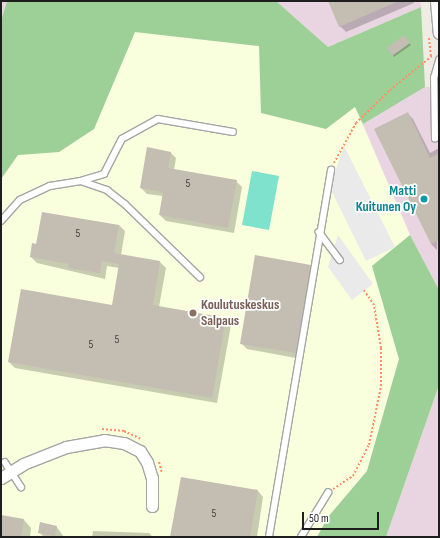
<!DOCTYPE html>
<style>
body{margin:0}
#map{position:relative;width:440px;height:538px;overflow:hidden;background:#efede3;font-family:"Sofia Sans Condensed",sans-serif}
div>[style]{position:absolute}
.industrial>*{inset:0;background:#e9d5e2}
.education>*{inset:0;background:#f9ffdd}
.forest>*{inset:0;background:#9dd096}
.pitch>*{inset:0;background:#7ee2cc}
.parking>*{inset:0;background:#eaeaea}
.shadow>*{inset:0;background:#0003}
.building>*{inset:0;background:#c4bdb2}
.path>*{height:2px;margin-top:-1px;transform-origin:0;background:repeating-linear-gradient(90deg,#ff8f65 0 2px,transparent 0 4px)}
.roads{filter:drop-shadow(1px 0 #a5a5a5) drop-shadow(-1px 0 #a5a5a5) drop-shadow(0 1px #a5a5a5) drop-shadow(0 -1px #a5a5a5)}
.service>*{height:5.5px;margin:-2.75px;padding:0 2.75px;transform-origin:2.75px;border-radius:2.75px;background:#fff}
.minor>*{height:11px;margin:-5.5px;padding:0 5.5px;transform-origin:5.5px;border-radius:5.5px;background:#fff}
.dots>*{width:11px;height:11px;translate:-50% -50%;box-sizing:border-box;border:2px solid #fff;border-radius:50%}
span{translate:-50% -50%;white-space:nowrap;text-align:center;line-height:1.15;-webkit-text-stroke:3.5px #fff;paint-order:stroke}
.number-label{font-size:12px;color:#484643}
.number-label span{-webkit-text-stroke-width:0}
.culture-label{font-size:14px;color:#0d838f;font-weight:700}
.right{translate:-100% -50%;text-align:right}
.education-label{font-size:14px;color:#785e54;font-weight:700}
.left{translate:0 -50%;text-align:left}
.frame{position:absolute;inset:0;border:2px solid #1e1e1e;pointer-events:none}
.scale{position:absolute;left:302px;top:512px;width:77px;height:18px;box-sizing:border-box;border:2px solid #1e1e1e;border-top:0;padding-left:5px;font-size:12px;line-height:14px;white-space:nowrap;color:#1e1e1e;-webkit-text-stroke:3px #fff;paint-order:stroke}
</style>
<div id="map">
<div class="industrial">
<div style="clip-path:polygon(1px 1px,7px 1px,1px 21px)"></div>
<div style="clip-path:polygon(276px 1px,420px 1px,421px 7px,328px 47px)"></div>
<div style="clip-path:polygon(425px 87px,439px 87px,439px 290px,410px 235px,363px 124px)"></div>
<div style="clip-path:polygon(439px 385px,439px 537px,386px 537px)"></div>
</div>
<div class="education">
<div style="clip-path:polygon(135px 32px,259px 46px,355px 107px,410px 235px,372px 266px,399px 359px,367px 471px,328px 517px,317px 537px,1px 537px,1px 179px,18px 155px,59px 152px,94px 129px)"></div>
</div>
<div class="forest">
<div style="clip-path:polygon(7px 1px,276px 1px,328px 47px,421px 7px,425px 87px,363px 124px,355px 107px,326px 129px,261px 113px,259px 46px,135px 32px,94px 129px,59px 152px,18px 155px,1px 179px,1px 21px)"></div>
<div style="clip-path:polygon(410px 235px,439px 290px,439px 385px,386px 537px,317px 537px,328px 517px,367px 471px,399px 359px,372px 266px)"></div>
</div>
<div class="pitch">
<div style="clip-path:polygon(252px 171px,279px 176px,269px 230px,242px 225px)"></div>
</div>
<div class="parking">
<div style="clip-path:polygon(344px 146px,395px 247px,366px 261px,332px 192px,335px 172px)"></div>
<div style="clip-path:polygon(338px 235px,373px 284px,352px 300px,328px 267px)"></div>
</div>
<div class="shadow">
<div style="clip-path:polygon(329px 1px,414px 1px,414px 3px,346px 32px,340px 26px)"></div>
<div style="clip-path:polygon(406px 38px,411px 45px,394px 57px,388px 49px)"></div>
<div style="clip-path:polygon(407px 113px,413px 119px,430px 153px,439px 148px,437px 250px,431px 244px)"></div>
<div style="clip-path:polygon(170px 152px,176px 158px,174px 170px,236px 181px,242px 187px,234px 233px,166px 221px,160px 215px,163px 196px,147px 194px,141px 188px)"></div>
<div style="clip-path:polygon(119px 225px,125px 231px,121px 255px,160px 262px,166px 268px,159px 307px,225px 319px,231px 325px,217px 403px,15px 368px,9px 362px,113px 307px,119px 268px,107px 266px,105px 279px,37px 263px,31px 257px,37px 245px)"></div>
<div style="clip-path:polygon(310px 266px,316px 272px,301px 359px,247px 349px,241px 343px)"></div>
<div style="clip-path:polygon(258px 491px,263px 497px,257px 537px,171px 537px)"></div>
<div style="clip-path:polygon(1px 516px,24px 520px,31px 528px,30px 537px,1px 537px)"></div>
<div style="clip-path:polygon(56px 526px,64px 537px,44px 537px,39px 532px)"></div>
<div style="clip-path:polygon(93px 531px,149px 533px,153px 537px,92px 537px)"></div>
</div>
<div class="building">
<div style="clip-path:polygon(328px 1px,399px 1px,339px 27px)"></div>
<div style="clip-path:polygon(404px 35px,410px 43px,392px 56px,387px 48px)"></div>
<div style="clip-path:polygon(408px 112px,430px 158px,439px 153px,439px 240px,431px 244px,374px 129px)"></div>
<div style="clip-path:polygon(147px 147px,171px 152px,168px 168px,237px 180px,228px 228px,159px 215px,163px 192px,140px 188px)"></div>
<div style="clip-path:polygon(42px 212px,119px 225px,114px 253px,160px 261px,153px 305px,226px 318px,212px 398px,8px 362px,21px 289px,112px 305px,119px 264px,102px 261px,100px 273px,68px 268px,69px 264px,30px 257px,32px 243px,36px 244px)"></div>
<div style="clip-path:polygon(255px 255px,311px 265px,296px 353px,240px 344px)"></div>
<div style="clip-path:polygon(181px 477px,258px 490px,250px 537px,170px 537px)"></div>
<div style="clip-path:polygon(1px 515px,24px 519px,21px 537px,1px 537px)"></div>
<div style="clip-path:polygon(40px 522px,57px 526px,55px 536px,38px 533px)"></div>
</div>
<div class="path">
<div style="left:429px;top:38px;width:19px;rotate:84deg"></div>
<div style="left:334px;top:163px;width:46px;rotate:-61.2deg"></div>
<div style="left:356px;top:123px;width:47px;rotate:-44.1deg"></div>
<div style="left:390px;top:90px;width:54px;rotate:-39deg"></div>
<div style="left:102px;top:429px;width:22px;rotate:5deg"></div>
<div style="left:124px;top:431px;width:19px;rotate:25deg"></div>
<div style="left:159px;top:462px;width:11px;rotate:75deg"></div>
<div style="left:333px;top:489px;width:24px;rotate:-33deg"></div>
<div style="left:353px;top:476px;width:35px;rotate:-63deg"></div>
<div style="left:369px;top:445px;width:60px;rotate:-78.5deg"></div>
<div style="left:381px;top:386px;width:38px;rotate:-90deg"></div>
<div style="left:381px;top:348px;width:44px;rotate:-99.2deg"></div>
<div style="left:374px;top:305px;width:18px;rotate:-124deg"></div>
</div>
<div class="roads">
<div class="service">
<div style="left:435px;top:139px;width:61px;rotate:-90.9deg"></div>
<div style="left:434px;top:78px;width:19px;rotate:-74deg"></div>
<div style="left:81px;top:181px;width:24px;rotate:-17deg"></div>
<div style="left:104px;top:174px;width:39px;rotate:-63deg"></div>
<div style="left:122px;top:139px;width:41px;rotate:-29.1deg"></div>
<div style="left:158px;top:119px;width:76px;rotate:9.8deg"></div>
<div style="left:1px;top:221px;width:28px;rotate:-48deg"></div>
<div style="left:20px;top:200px;width:33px;rotate:-25deg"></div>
<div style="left:50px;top:186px;width:31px;rotate:-9deg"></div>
<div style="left:81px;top:181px;width:28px;rotate:19deg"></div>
<div style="left:107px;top:190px;width:23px;rotate:38deg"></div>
<div style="left:125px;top:204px;width:105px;rotate:44.2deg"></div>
<div style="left:319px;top:232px;width:35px;rotate:53deg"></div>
<div style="left:5px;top:462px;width:30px;rotate:57deg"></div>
<div style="left:269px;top:537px;width:372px;rotate:-80.4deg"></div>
<div style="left:301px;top:537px;width:52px;rotate:-58.5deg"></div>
</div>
<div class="minor">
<div style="left:436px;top:1px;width:32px;rotate:85deg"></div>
<div style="left:1px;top:478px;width:26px;rotate:-32deg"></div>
<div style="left:23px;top:464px;width:46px;rotate:-21.6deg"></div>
<div style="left:66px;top:447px;width:39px;rotate:-10deg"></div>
<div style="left:104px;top:440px;width:20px;rotate:9deg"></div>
<div style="left:124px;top:443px;width:18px;rotate:27deg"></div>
<div style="left:140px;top:451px;width:13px;rotate:58deg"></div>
<div style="left:147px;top:462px;width:17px;rotate:73deg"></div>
<div style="left:152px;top:478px;width:28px;rotate:90deg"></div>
</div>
</div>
<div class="dots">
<div style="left:424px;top:199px;background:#0f9aa8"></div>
<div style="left:193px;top:313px;background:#8d6e63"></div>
</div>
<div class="number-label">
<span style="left:188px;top:184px">5</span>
<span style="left:78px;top:234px">5</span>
<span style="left:117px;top:340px">5</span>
<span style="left:91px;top:345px">5</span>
<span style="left:214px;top:514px">5</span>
</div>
<div class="culture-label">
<span class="right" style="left:416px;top:199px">Matti<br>Kuitunen Oy</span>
</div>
<div class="education-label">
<span class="left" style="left:201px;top:313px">Koulutuskeskus<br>Salpaus</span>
</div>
<div class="frame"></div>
<div class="scale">50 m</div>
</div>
